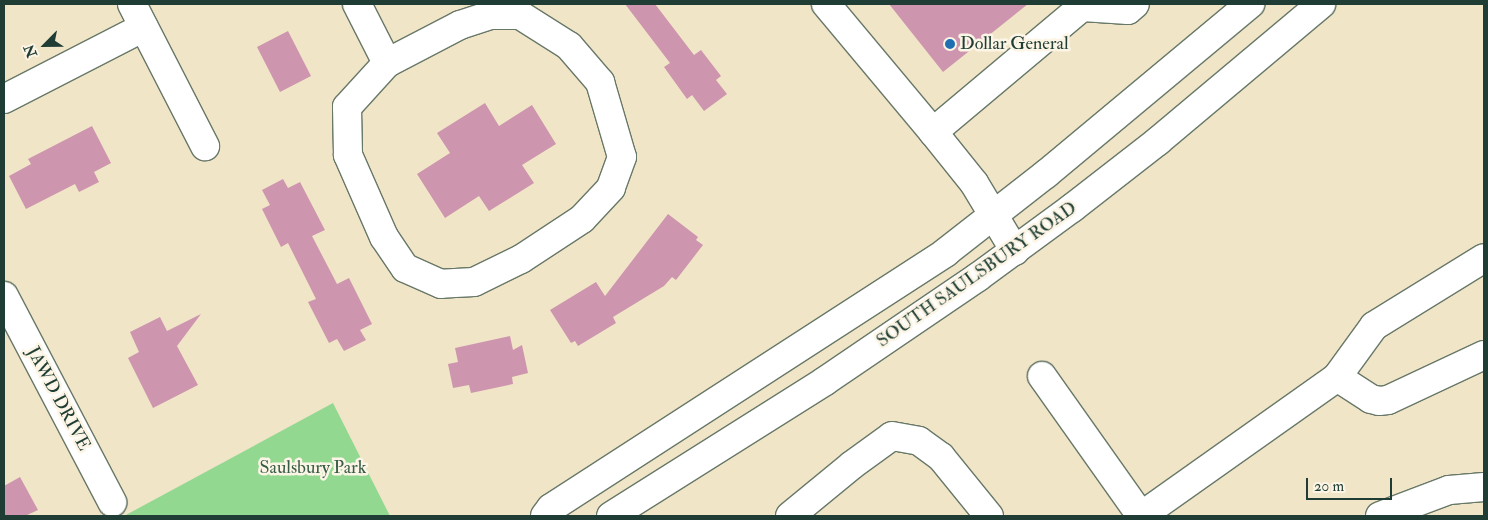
<!DOCTYPE html>
<style>
body{margin:0}
#map{position:relative;width:1488px;height:520px;overflow:hidden;background:#f1e5c8;font-family:"IM FELL Double Pica",serif}
div>[style]{position:absolute}
.green>*{inset:0;background:#92d891}
.building>*{inset:0;background:#cd95ae}
.roads{filter:drop-shadow(1px 0 #687868) drop-shadow(-1px 0 #687868) drop-shadow(0 1px #687868) drop-shadow(0 -1px #687868)}
.minor>*{height:28px;margin:-14px;padding:0 14px;transform-origin:14px;border-radius:14px;background:#fff}
.major>*{height:28px;margin:-14px;padding:0 14px;transform-origin:14px;border-radius:14px;background:#fff}
.dots>*{width:14px;height:14px;translate:-50% -50%;box-sizing:border-box;border:2px solid #fcf5e5;border-radius:50%}
span{translate:-50% -50%;white-space:nowrap;text-align:center;line-height:1.15;-webkit-text-stroke:5px #fcf5e5;paint-order:stroke}
.poi-label{font-size:18px;color:#1f3d34}
.left{translate:0 -50%;text-align:left}
.street-label{font-size:18px;color:#1f3d34}
.park-label{font-size:18px;color:#365c47}
.frame{position:absolute;inset:0;border:5px solid #1f3d34;pointer-events:none}
.north{position:absolute;left:20px;top:20px;width:50px;height:50px;-webkit-text-stroke:4px #fcf5e5;paint-order:stroke;rotate:247deg;font-size:14px;font-weight:700;line-height:20px;text-align:center;color:#1f3d34}
.north::after{content:'';display:block;margin:auto;width:18px;height:22px;background:#1f3d34;clip-path:polygon(50% 0,100% 100%,50% 72%,0 100%)}
.scale{position:absolute;left:1306px;top:478px;width:86px;height:22px;box-sizing:border-box;border:2px solid #1f3d34;border-top:0;padding-left:6px;font-size:15px;line-height:18px;white-space:nowrap;color:#1f3d34;-webkit-text-stroke:4px #fcf5e5;paint-order:stroke}
</style>
<div id="map">
<div class="green">
<div style="clip-path:polygon(333px 403px,390px 516px,124px 516px)"></div>
</div>
<div class="building">
<div style="clip-path:polygon(625px 4px,655px 4px,694px 55px,701px 50px,721px 76px,716px 80px,727px 94px,704px 111px,692px 95px,687px 99px,664px 67px,670px 63px)"></div>
<div style="clip-path:polygon(889px 4px,1028px 4px,943px 72px)"></div>
<div style="clip-path:polygon(288px 31px,311px 76px,280px 92px,257px 47px)"></div>
<div style="clip-path:polygon(485px 103px,499px 126px,532px 105px,556px 144px,522px 165px,534px 183px,489px 211px,479px 196px,445px 218px,417px 174px,450px 153px,437px 133px)"></div>
<div style="clip-path:polygon(92px 126px,111px 163px,94px 172px,99px 182px,79px 192px,75px 184px,26px 209px,9px 176px,31px 164px,28px 159px)"></div>
<div style="clip-path:polygon(283px 179px,288px 188px,300px 182px,325px 230px,312px 236px,337px 284px,349px 278px,372px 324px,360px 330px,366px 340px,344px 351px,337px 339px,329px 343px,308px 302px,316px 299px,288px 243px,281px 247px,262px 209px,270px 205px,262px 190px)"></div>
<div style="clip-path:polygon(668px 214px,698px 237px,696px 240px,703px 245px,676px 280px,672px 277px,664px 286px,613px 317px,616px 323px,578px 346px,575px 341px,571px 343px,550px 310px,596px 282px,605px 296px)"></div>
<div style="clip-path:polygon(201px 314px,177px 346px,198px 385px,153px 408px,128px 358px,139px 352px,130px 332px,160px 317px,167px 331px)"></div>
<div style="clip-path:polygon(510px 336px,513px 350px,522px 345px,528px 373px,512px 377px,513px 384px,471px 393px,469px 385px,453px 388px,448px 364px,458px 362px,455px 348px)"></div>
<div style="clip-path:polygon(20px 477px,38px 510px,25px 516px,4px 516px,4px 486px)"></div>
</div>
<div class="roads">
<div class="minor">
<div style="left:132px;top:4px;width:160px;rotate:62.8deg"></div>
<div style="left:357px;top:4px;width:66px;rotate:63deg"></div>
<div style="left:826px;top:4px;width:167px;rotate:50.1deg"></div>
<div style="left:1082px;top:7px;width:46px;rotate:3.7deg"></div>
<div style="left:1128px;top:10px;width:9px;rotate:-41deg"></div>
<div style="left:491px;top:15px;width:29px"></div>
<div style="left:520px;top:15px;width:58px;rotate:32.3deg"></div>
<div style="left:569px;top:46px;width:48px;rotate:49.3deg"></div>
<div style="left:600px;top:82px;width:78px;rotate:73.7deg"></div>
<div style="left:622px;top:157px;width:33px;rotate:110deg"></div>
<div style="left:611px;top:188px;width:42px;rotate:133.1deg"></div>
<div style="left:582px;top:219px;width:73px;rotate:146.7deg"></div>
<div style="left:521px;top:259px;width:52px;rotate:153.9deg"></div>
<div style="left:474px;top:282px;width:33px;rotate:177deg"></div>
<div style="left:441px;top:284px;width:39px;rotate:-156deg"></div>
<div style="left:405px;top:268px;width:37px;rotate:-124deg"></div>
<div style="left:384px;top:237px;width:90px;rotate:-113.7deg"></div>
<div style="left:348px;top:155px;width:48px;rotate:-91.2deg"></div>
<div style="left:347px;top:107px;width:59px;rotate:-47.7deg"></div>
<div style="left:387px;top:63px;width:82px;rotate:-27.5deg"></div>
<div style="left:460px;top:25px;width:33px;rotate:-18deg"></div>
<div style="left:4px;top:99px;width:157px;rotate:-27.2deg"></div>
<div style="left:1015px;top:251px;width:79px;rotate:-121.1deg"></div>
<div style="left:974px;top:183px;width:65px;rotate:-128.8deg"></div>
<div style="left:933px;top:132px;width:194px;rotate:-40deg"></div>
<div style="left:1082px;top:7px;width:4px;rotate:-124deg"></div>
<div style="left:4px;top:296px;width:233px;rotate:62.3deg"></div>
<div style="left:1042px;top:376px;width:171px;rotate:54.7deg"></div>
<div style="left:1337px;top:377px;width:40px;rotate:32.9deg"></div>
<div style="left:1371px;top:399px;width:8px;rotate:14deg"></div>
<div style="left:1379px;top:401px;width:9px;rotate:-6deg"></div>
<div style="left:1388px;top:400px;width:106px;rotate:-25.1deg"></div>
<div style="left:790px;top:516px;width:80px;rotate:-39.4deg"></div>
<div style="left:852px;top:465px;width:49px;rotate:-35.9deg"></div>
<div style="left:892px;top:436px;width:27px;rotate:10deg"></div>
<div style="left:919px;top:441px;width:27px;rotate:36deg"></div>
<div style="left:941px;top:457px;width:76px;rotate:50.9deg"></div>
<div style="left:1141px;top:516px;width:240px;rotate:-35.3deg"></div>
<div style="left:1337px;top:377px;width:63px;rotate:-54deg"></div>
<div style="left:1374px;top:326px;width:129px;rotate:-31.7deg"></div>
<div style="left:1380px;top:516px;width:74px;rotate:-20.6deg"></div>
<div style="left:1449px;top:490px;width:35px;rotate:-5deg"></div>
</div>
<div class="major">
<div style="left:545px;top:516px;width:10px;rotate:-53deg"></div>
<div style="left:551px;top:508px;width:471px;rotate:-32.9deg"></div>
<div style="left:946px;top:252px;width:127px;rotate:-38deg"></div>
<div style="left:1046px;top:174px;width:266px;rotate:-39.8deg"></div>
<div style="left:611px;top:516px;width:253px;rotate:-32.2deg"></div>
<div style="left:825px;top:381px;width:185px;rotate:-34.2deg"></div>
<div style="left:978px;top:277px;width:117px;rotate:-36.3deg"></div>
<div style="left:1072px;top:208px;width:109px;rotate:-37.9deg"></div>
<div style="left:1158px;top:141px;width:213px;rotate:-40deg"></div>
</div>
</div>
<div class="dots">
<div style="left:950px;top:44px;background:#1f6fb2"></div>
</div>
<div class="poi-label">
<span class="left" style="left:960px;top:44px">Dollar General</span>
</div>
<div class="street-label">
<span style="left:977px;top:275px;rotate:-35deg">SOUTH SAULSBURY ROAD</span>
<span style="left:58px;top:399px;rotate:62deg">JAWD DRIVE</span>
</div>
<div class="park-label">
<span style="left:313px;top:468px">Saulsbury Park</span>
</div>
<div class="frame"></div>
<div class="north">N</div>
<div class="scale">20 m</div>
</div>
